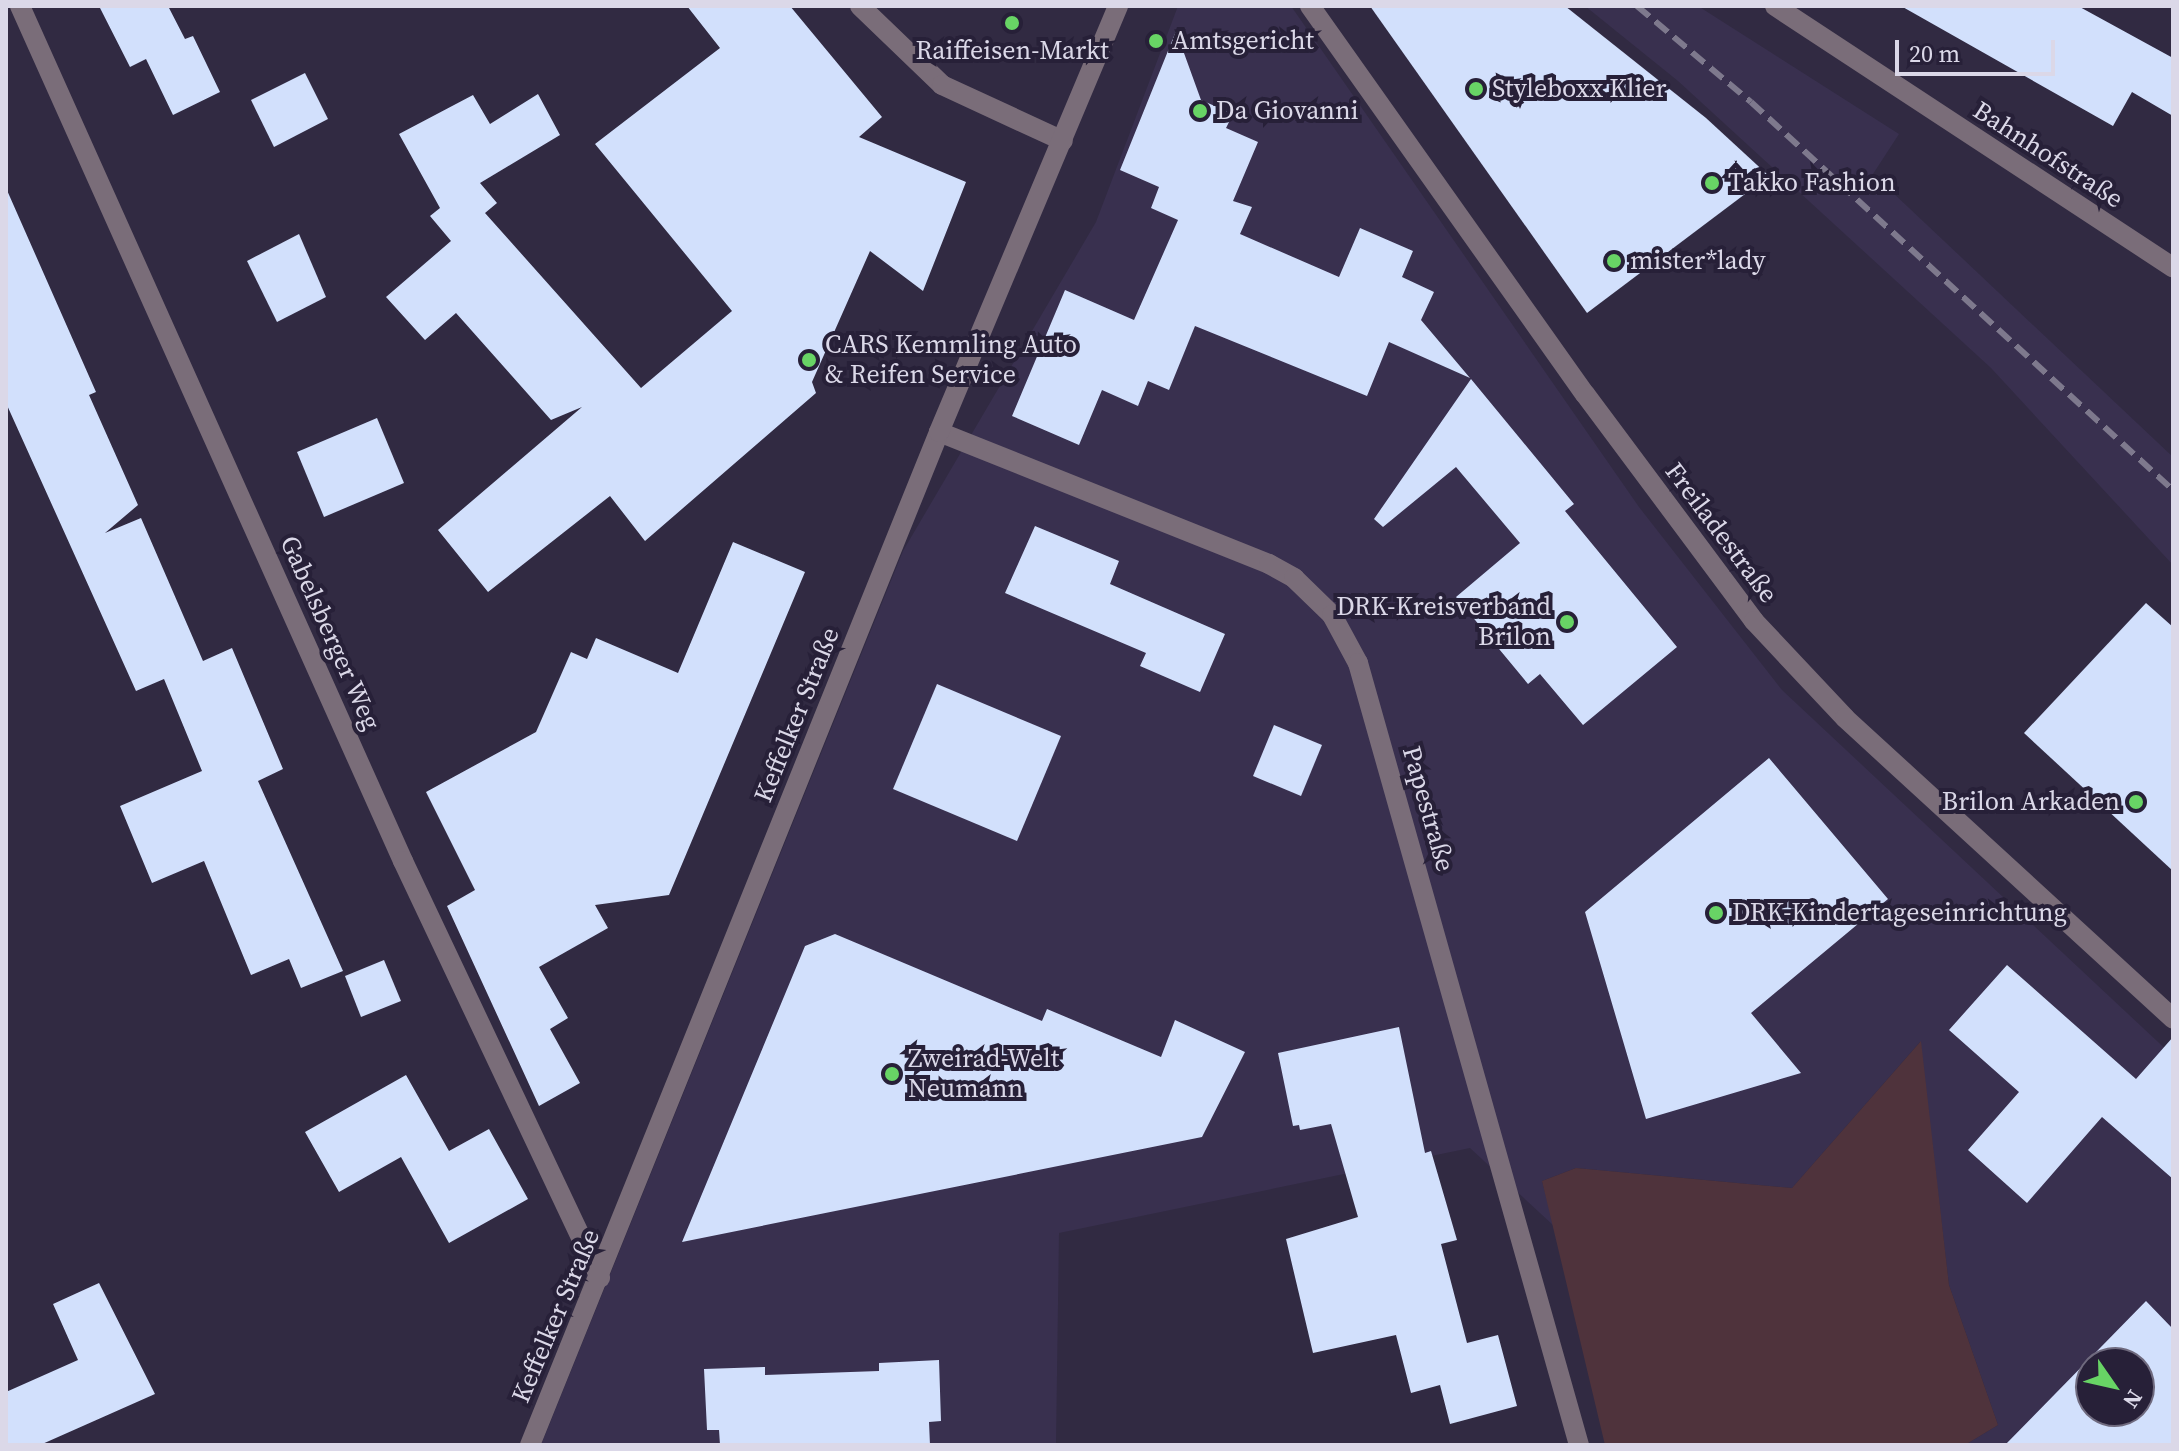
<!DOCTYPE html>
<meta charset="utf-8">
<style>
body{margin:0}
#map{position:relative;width:2179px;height:1451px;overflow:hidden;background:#312a42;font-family:"Source Serif 4",serif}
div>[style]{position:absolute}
.built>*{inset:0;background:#39304f}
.green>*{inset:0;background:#4f333c}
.building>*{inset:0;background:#d2e0fc}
.minor>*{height:20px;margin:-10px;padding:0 10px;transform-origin:10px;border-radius:10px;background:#7a6d79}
.rail>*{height:6px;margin-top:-3px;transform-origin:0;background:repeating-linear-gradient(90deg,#7e798d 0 16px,transparent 0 24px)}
.dots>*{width:22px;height:22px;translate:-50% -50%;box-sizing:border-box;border:4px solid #272038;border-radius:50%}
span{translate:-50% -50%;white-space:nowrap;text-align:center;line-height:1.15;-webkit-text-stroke:8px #272038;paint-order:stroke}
.poi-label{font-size:26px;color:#dbd8e8}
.left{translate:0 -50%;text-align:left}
.right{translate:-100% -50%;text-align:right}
.street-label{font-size:26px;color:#dbd8e8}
.frame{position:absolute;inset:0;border:8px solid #dbd8e8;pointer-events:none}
.north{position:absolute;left:2075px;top:1347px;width:80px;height:80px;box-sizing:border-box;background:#272038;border:2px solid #6f6a7e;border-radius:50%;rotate:124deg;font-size:22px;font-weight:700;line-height:32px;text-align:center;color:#dbd8e8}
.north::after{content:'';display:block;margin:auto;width:28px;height:36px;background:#68d465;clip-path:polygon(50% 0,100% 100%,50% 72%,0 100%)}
.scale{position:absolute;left:1895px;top:40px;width:160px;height:36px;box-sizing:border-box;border:4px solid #dbd8e8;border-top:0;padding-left:10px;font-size:24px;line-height:28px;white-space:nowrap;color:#dbd8e8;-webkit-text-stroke:6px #272038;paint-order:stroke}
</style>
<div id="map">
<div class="built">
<div style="clip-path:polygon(evenodd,1178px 6px,1291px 6px,1639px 507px,1782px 690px,2173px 1056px,2173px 1445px,1965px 1445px,1998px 1425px,1949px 1285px,1920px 1042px,1792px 1188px,1576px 1168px,1542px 1181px,1554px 1226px,1470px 1148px,1059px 1233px,1056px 1445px,541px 1445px,903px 551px,1096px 222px,1178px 6px,2091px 1363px,2139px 1363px,2139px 1411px,2091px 1411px,2091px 1363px)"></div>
<div style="clip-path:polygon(1585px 6px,1698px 6px,1899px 134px,1873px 174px,2173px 457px,2173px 565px,1991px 368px,1678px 81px)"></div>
</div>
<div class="green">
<div style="clip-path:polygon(1921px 1041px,1949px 1285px,1998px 1425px,1965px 1445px,1605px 1445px,1542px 1181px,1576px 1168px,1792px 1188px)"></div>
</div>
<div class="building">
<div style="clip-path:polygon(99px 6px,168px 6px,185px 39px,193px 36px,220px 92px,173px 115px,146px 59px,130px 67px)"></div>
<div style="clip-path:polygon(687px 6px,790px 6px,882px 117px,859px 137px,966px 182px,923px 291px,870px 251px,812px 382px,816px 393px,645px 541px,610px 496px,488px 592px,438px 530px,582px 407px,551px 420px,456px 313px,425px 340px,386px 297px,451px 241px,430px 216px,440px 208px,399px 134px,473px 95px,490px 124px,538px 94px,560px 135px,480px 183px,497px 203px,485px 213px,641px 388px,732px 311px,595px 144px,720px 48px)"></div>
<div style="clip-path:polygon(1370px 6px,1565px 6px,1706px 118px,1769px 176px,1587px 313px)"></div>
<div style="clip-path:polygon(1901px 6px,2078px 6px,2173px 58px,2173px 116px,2132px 92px,2113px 126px)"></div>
<div style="clip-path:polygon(1176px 31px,1201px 100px,1233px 114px,1226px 128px,1258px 142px,1233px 201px,1252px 207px,1240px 234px,1339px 277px,1360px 228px,1413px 251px,1402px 277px,1434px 292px,1421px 320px,1470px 378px,1389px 342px,1367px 396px,1195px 326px,1169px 390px,1148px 381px,1138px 406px,1102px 390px,1079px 445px,1012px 416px,1065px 290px,1134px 320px,1178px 220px,1151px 208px,1159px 187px,1120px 170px)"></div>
<div style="clip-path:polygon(305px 73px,328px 119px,274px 147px,251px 100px)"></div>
<div style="clip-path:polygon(6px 188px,96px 392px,89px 395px,138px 505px,105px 533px,141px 518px,203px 661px,232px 648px,283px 769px,258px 781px,343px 971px,301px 988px,289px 959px,251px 975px,204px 861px,152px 883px,120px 806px,202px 771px,164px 679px,136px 691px,6px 403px)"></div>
<div style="clip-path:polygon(299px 234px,326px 297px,277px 322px,247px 261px)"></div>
<div style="clip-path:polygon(1471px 379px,1574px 504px,1565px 511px,1677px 647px,1583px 725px,1540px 674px,1528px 684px,1456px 597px,1520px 543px,1456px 467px,1383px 527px,1374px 519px)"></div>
<div style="clip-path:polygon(377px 418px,404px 483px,324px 517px,297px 452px)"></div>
<div style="clip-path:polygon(1035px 526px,1119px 561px,1110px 584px,1225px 634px,1200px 692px,1140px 666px,1146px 653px,1005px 593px)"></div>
<div style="clip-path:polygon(733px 542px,805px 572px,669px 895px,595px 905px,608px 928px,539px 967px,568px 1018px,550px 1029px,580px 1083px,539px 1106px,447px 906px,475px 890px,426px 792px,536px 732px,571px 652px,587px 659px,596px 638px,678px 673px)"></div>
<div style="clip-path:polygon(2146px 603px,2173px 627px,2173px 871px,2024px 733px)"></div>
<div style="clip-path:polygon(937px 684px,1061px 736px,1017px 841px,893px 789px)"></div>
<div style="clip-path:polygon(1274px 725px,1322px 745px,1301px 796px,1253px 776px)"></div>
<div style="clip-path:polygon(1769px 758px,1888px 899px,1751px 1013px,1801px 1073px,1646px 1119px,1585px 912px)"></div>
<div style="clip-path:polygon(835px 934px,1042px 1021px,1047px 1009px,1161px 1057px,1175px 1020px,1245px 1052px,1202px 1137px,682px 1242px,805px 946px)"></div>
<div style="clip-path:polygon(384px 960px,401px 1001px,361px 1017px,345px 976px)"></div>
<div style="clip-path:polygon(2007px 965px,2136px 1079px,2173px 1037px,2173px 1179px,2102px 1117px,2027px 1203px,1968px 1150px,2019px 1092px,1949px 1030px)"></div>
<div style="clip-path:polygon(1399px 1027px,1425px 1153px,1431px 1151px,1457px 1240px,1441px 1244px,1467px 1343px,1498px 1335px,1517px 1406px,1450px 1424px,1440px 1385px,1411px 1393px,1396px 1335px,1313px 1353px,1286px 1239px,1358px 1217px,1331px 1124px,1300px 1130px,1299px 1125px,1293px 1126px,1278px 1053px)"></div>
<div style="clip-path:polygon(406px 1075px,449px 1151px,489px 1129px,528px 1199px,449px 1243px,401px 1157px,339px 1192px,305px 1132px)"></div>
<div style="clip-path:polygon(99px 1283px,155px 1394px,40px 1445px,6px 1445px,6px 1392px,78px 1360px,53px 1304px)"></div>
<div style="clip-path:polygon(evenodd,2146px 1301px,2173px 1329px,2173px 1445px,2005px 1445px,2146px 1301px,2091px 1363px,2139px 1363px,2139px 1411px,2091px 1411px,2091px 1363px)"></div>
<div style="clip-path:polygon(939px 1360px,941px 1421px,929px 1422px,930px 1445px,720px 1445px,719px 1430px,707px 1430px,704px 1369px,765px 1367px,765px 1375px,879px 1371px,879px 1363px)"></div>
</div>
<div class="minor">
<div style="left:20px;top:6px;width:937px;rotate:65.87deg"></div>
<div style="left:403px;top:861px;width:461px;rotate:64.7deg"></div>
<div style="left:860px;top:6px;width:114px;rotate:43.9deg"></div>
<div style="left:942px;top:85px;width:133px;rotate:24.8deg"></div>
<div style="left:1310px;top:6px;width:476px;rotate:54.7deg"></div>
<div style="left:1585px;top:394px;width:283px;rotate:53.3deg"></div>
<div style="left:1754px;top:621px;width:133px;rotate:46.8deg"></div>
<div style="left:1845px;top:718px;width:445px;rotate:42.5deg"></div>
<div style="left:1775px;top:6px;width:476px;rotate:33.3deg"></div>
<div style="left:939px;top:432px;width:355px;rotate:21.8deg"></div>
<div style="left:1269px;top:564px;width:29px;rotate:29deg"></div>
<div style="left:1294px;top:578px;width:53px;rotate:44.2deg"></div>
<div style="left:1332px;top:615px;width:55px;rotate:61.6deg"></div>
<div style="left:1358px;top:663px;width:813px;rotate:74.22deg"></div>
<div style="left:530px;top:1445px;width:1092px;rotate:-68.01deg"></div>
<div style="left:939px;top:432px;width:462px;rotate:-67.2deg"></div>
</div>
<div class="rail">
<div style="left:1637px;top:6px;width:149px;rotate:40.1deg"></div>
<div style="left:1751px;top:102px;width:573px;rotate:42.6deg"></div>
</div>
<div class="dots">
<div style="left:1012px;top:23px;background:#68d465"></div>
<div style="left:1156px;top:41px;background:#68d465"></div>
<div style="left:1476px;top:89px;background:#68d465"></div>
<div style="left:1200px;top:111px;background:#68d465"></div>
<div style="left:1712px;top:183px;background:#68d465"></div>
<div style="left:1614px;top:261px;background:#68d465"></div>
<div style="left:809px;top:360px;background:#68d465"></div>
<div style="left:1567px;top:622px;background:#68d465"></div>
<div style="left:2136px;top:802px;background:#68d465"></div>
<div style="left:1716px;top:913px;background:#68d465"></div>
<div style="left:892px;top:1074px;background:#68d465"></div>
</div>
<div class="poi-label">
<span class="left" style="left:1172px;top:41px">Amtsgericht</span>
<span style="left:1012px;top:51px">Raiffeisen-Markt</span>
<span class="left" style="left:1492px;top:89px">Styleboxx Klier</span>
<span class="left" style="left:1216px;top:111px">Da Giovanni</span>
<span class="left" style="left:1728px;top:183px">Takko Fashion</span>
<span class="left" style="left:1630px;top:261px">mister*lady</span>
<span class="left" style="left:825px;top:360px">CARS Kemmling Auto<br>&amp; Reifen Service</span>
<span class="right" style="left:1551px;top:622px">DRK-Kreisverband<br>Brilon</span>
<span class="right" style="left:2120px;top:802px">Brilon Arkaden</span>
<span class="left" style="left:1732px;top:913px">DRK-Kindertageseinrichtung</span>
<span class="left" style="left:908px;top:1074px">Zweirad-Welt<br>Neumann</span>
</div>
<div class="street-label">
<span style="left:2048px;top:155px;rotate:33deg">Bahnhofstraße</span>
<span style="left:1721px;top:533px;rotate:53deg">Freiladestraße</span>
<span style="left:330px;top:633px;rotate:66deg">Gabelsberger Weg</span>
<span style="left:797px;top:715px;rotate:-68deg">Keffelker Straße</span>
<span style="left:1428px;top:809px;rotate:74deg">Papestraße</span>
<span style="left:556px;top:1316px;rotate:-67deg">Keffelker Straße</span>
</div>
<div class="frame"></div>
<div class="north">N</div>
<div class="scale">20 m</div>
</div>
